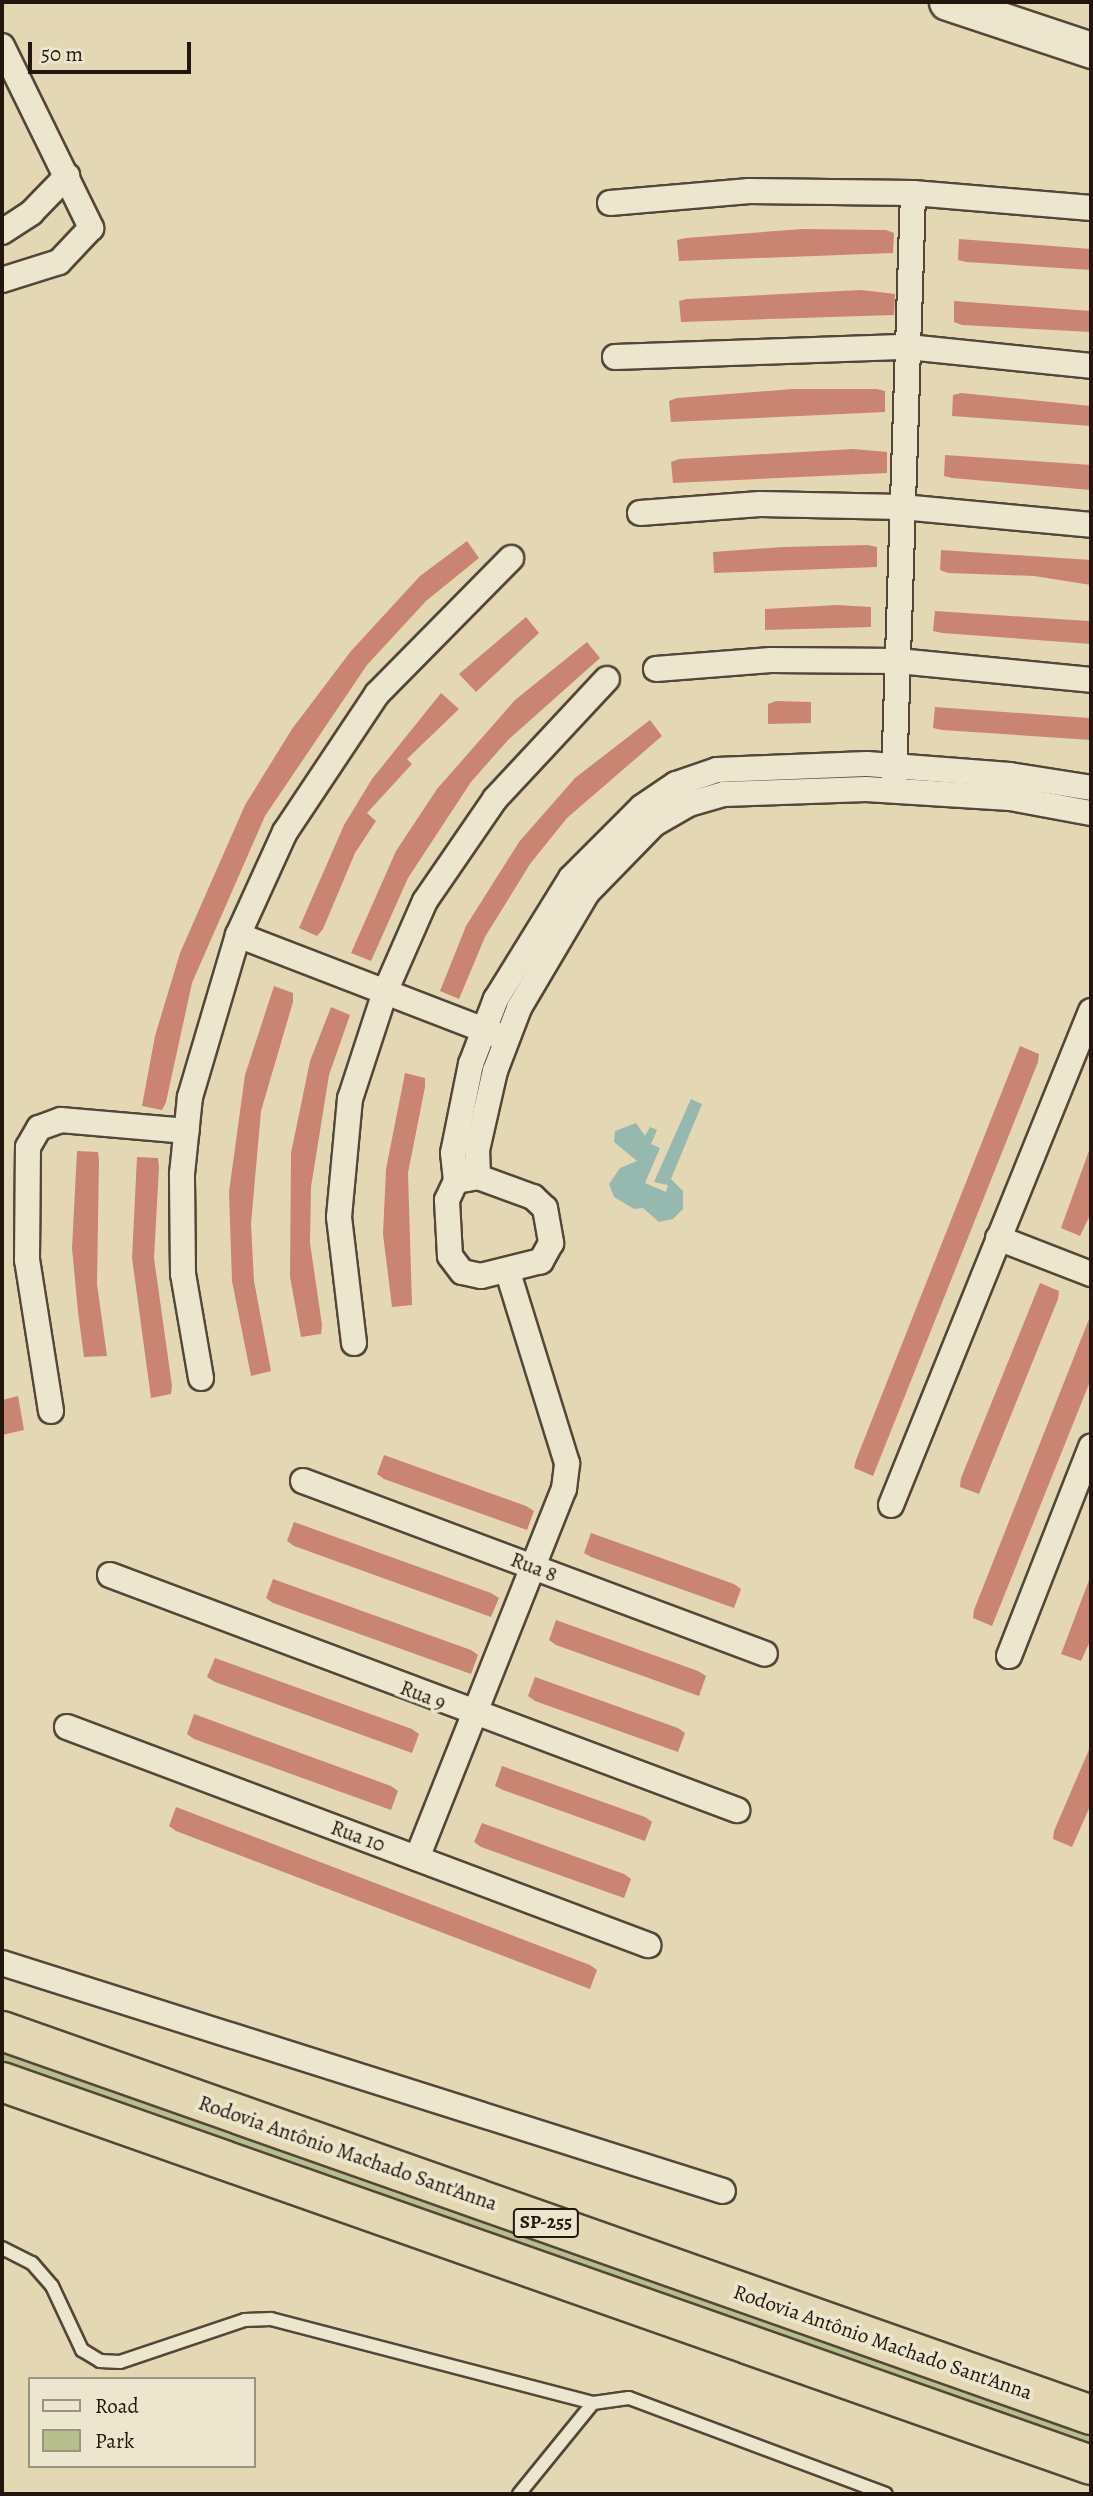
<!DOCTYPE html>
<meta charset="utf-8">
<style>
body{margin:0}
#map{position:relative;width:1093px;height:2496px;overflow:hidden;background:#e4d8b4;font-family:Alegreya,serif}
div>[style]{position:absolute}
.green>*{inset:0;background:#b5be8c}
.water>*{inset:0;background:#95b9af}
.building>*{inset:0;background:#ca8472}
.roads{filter:drop-shadow(2px 0 #544638) drop-shadow(-2px 0 #544638) drop-shadow(0 2px #544638) drop-shadow(0 -2px #544638)}
.lane>*{height:12px;margin:-6px;padding:0 6px;transform-origin:6px;border-radius:6px;background:#ede6ce}
.street>*{height:24px;margin:-12px;padding:0 12px;transform-origin:12px;border-radius:12px;background:#ede6ce}
.secondary>*{height:35px;margin:-17.5px;padding:0 17.5px;transform-origin:17.5px;border-radius:17.5px;background:#ede6ce}
.highway>*{height:38px;margin:-19px;padding:0 19px;transform-origin:19px;border-radius:19px;background:#e4d8b4}
span{translate:-50% -50%;white-space:nowrap;text-align:center;line-height:1.15;-webkit-text-stroke:7px #ede6ce;paint-order:stroke}
.shield-label span{padding:2px 5px;background:#ede6ce;border:2px solid;border-radius:5px;-webkit-text-stroke-width:0}
.shield-label{font-size:19px;color:#24160e;font-weight:700}
.street-label{font-size:21px;color:#24160e}
.frame{position:absolute;inset:0;border:4px solid #24160e;pointer-events:none}
.legend{position:absolute;left:28px;top:2377px;width:228px;height:91px;box-sizing:border-box;background:#ede6ce;border:2px solid #9d9381;margin:0;padding:9px 12px;list-style:none;font-size:21px;color:#24160e}
.legend li{display:flex;align-items:center;gap:14px;height:35px}
.legend b{width:35px;border:2px solid #9d9381}
.scale{position:absolute;left:28px;top:42px;width:163px;height:32px;box-sizing:border-box;border:4px solid #24160e;border-top:0;padding-left:9px;font-size:21px;line-height:24px;white-space:nowrap;color:#24160e;-webkit-text-stroke:5px #ede6ce;paint-order:stroke}
</style>
<div id="map">
<div class="green">
<div style="clip-path:polygon(2px 2044px,1091px 2431px,1091px 2453px,2px 2070px)"></div>
</div>
<div class="water">
<div style="clip-path:polygon(691px 1099px,702px 1104px,671px 1179px,683px 1191px,683px 1209px,673px 1219px,659px 1222px,643px 1208px,634px 1209px,614px 1197px,609px 1184px,620px 1168px,637px 1161px,614px 1142px,615px 1131px,636px 1123px,645px 1136px,650px 1127px,657px 1130px,651px 1144px,660px 1148px,645px 1183px,666px 1192px,668px 1185px,654px 1182px)"></div>
</div>
<div class="building">
<div style="clip-path:polygon(802px 229px,886px 230px,894px 233px,893px 253px,679px 261px,677px 240px,686px 238px)"></div>
<div style="clip-path:polygon(959px 239px,1091px 249px,1091px 270px,966px 262px,958px 260px)"></div>
<div style="clip-path:polygon(861px 290px,895px 294px,894px 315px,681px 322px,679px 301px,687px 299px)"></div>
<div style="clip-path:polygon(954px 301px,1091px 311px,1091px 332px,962px 325px,954px 322px)"></div>
<div style="clip-path:polygon(793px 389px,877px 389px,885px 391px,885px 412px,671px 422px,669px 401px,677px 398px)"></div>
<div style="clip-path:polygon(961px 393px,1091px 406px,1091px 426px,952px 416px,953px 395px)"></div>
<div style="clip-path:polygon(853px 449px,887px 452px,887px 473px,673px 483px,671px 462px,679px 459px)"></div>
<div style="clip-path:polygon(945px 455px,1091px 465px,1091px 490px,952px 478px,944px 476px)"></div>
<div style="clip-path:polygon(467px 541px,479px 558px,426px 601px,367px 665px,265px 816px,192px 983px,166px 1102px,162px 1110px,142px 1106px,155px 1036px,180px 953px,245px 805px,292px 729px,351px 651px,420px 576px)"></div>
<div style="clip-path:polygon(783px 547px,868px 545px,877px 547px,877px 567px,714px 573px,713px 552px)"></div>
<div style="clip-path:polygon(941px 550px,1091px 560px,1091px 585px,1034px 576px,948px 573px,940px 570px)"></div>
<div style="clip-path:polygon(837px 605px,871px 607px,871px 627px,765px 630px,765px 609px)"></div>
<div style="clip-path:polygon(935px 611px,1089px 621px,1091px 644px,942px 633px,933px 631px)"></div>
<div style="clip-path:polygon(526px 617px,539px 633px,476px 692px,459px 674px)"></div>
<div style="clip-path:polygon(587px 642px,600px 658px,508px 740px,471px 782px,408px 878px,371px 961px,351px 953px,396px 851px,437px 789px,515px 700px)"></div>
<div style="clip-path:polygon(441px 693px,459px 709px,407px 759px,412px 764px,367px 813px,376px 821px,355px 853px,323px 929px,317px 936px,299px 928px,344px 825px,372px 779px)"></div>
<div style="clip-path:polygon(776px 701px,811px 702px,811px 723px,768px 724px,768px 704px)"></div>
<div style="clip-path:polygon(935px 707px,1089px 718px,1091px 740px,942px 730px,933px 728px)"></div>
<div style="clip-path:polygon(650px 720px,662px 736px,567px 818px,530px 864px,485px 937px,459px 999px,440px 991px,466px 926px,519px 842px,575px 778px)"></div>
<div style="clip-path:polygon(274px 986px,293px 993px,293px 1002px,261px 1111px,251px 1224px,254px 1281px,271px 1371px,251px 1376px,232px 1281px,229px 1192px,245px 1075px)"></div>
<div style="clip-path:polygon(331px 1007px,350px 1015px,329px 1075px,311px 1187px,310px 1243px,322px 1325px,321px 1334px,301px 1337px,290px 1277px,291px 1153px,310px 1061px)"></div>
<div style="clip-path:polygon(1020px 1046px,1039px 1054px,1038px 1062px,873px 1476px,854px 1468px,856px 1460px)"></div>
<div style="clip-path:polygon(405px 1073px,425px 1078px,425px 1087px,408px 1173px,412px 1305px,392px 1307px,383px 1234px,386px 1169px)"></div>
<div style="clip-path:polygon(1090px 1148px,1091px 1213px,1080px 1236px,1061px 1228px)"></div>
<div style="clip-path:polygon(77px 1151px,98px 1152px,99px 1160px,97px 1284px,107px 1356px,84px 1357px,78px 1312px,72px 1248px)"></div>
<div style="clip-path:polygon(137px 1157px,158px 1158px,159px 1167px,154px 1258px,172px 1386px,171px 1394px,151px 1398px,132px 1258px)"></div>
<div style="clip-path:polygon(1040px 1283px,1059px 1291px,1058px 1299px,979px 1494px,960px 1487px,961px 1478px)"></div>
<div style="clip-path:polygon(1091px 1314px,1091px 1379px,992px 1626px,973px 1618px,974px 1610px)"></div>
<div style="clip-path:polygon(18px 1396px,24px 1430px,2px 1435px,2px 1400px)"></div>
<div style="clip-path:polygon(384px 1455px,526px 1506px,534px 1511px,527px 1530px,384px 1479px,377px 1474px)"></div>
<div style="clip-path:polygon(294px 1522px,491px 1593px,499px 1598px,491px 1617px,294px 1546px,287px 1541px)"></div>
<div style="clip-path:polygon(591px 1533px,734px 1584px,741px 1589px,734px 1608px,591px 1557px,584px 1553px)"></div>
<div style="clip-path:polygon(1091px 1575px,1091px 1639px,1081px 1661px,1061px 1654px)"></div>
<div style="clip-path:polygon(273px 1579px,471px 1650px,478px 1655px,471px 1674px,273px 1603px,266px 1598px)"></div>
<div style="clip-path:polygon(556px 1620px,698px 1671px,706px 1676px,699px 1696px,556px 1645px,549px 1640px)"></div>
<div style="clip-path:polygon(215px 1658px,412px 1729px,419px 1734px,412px 1753px,215px 1682px,207px 1677px)"></div>
<div style="clip-path:polygon(535px 1677px,678px 1728px,685px 1733px,678px 1752px,535px 1701px,528px 1696px)"></div>
<div style="clip-path:polygon(194px 1714px,391px 1786px,398px 1791px,391px 1810px,194px 1739px,187px 1734px)"></div>
<div style="clip-path:polygon(1091px 1745px,1091px 1804px,1072px 1847px,1053px 1839px,1054px 1831px)"></div>
<div style="clip-path:polygon(502px 1766px,645px 1817px,652px 1822px,645px 1841px,503px 1790px,495px 1786px)"></div>
<div style="clip-path:polygon(176px 1807px,590px 1965px,597px 1970px,590px 1989px,176px 1831px,169px 1826px)"></div>
<div style="clip-path:polygon(482px 1823px,624px 1874px,631px 1879px,624px 1898px,481px 1847px,474px 1842px)"></div>
</div>
<div class="roads">
<div class="lane">
<div style="left:2px;top:2248px;width:34px;rotate:27deg"></div>
<div style="left:32px;top:2263px;width:30px;rotate:49deg"></div>
<div style="left:52px;top:2286px;width:71px;rotate:64.9deg"></div>
<div style="left:82px;top:2350px;width:21px;rotate:31deg"></div>
<div style="left:100px;top:2361px;width:20px;rotate:3deg"></div>
<div style="left:120px;top:2362px;width:132px;rotate:-18.6deg"></div>
<div style="left:245px;top:2320px;width:26px;rotate:-2deg"></div>
<div style="left:271px;top:2319px;width:333px;rotate:14.6deg"></div>
<div style="left:519px;top:2494px;width:117px;rotate:-50.9deg"></div>
<div style="left:593px;top:2403px;width:36px;rotate:-8deg"></div>
<div style="left:629px;top:2398px;width:274px;rotate:20.5deg"></div>
</div>
<div class="street">
<div style="left:2px;top:46px;width:203px;rotate:63.9deg"></div>
<div style="left:91px;top:228px;width:47px;rotate:133.3deg"></div>
<div style="left:59px;top:262px;width:60px;rotate:162.5deg"></div>
<div style="left:610px;top:203px;width:140px;rotate:-4.9deg"></div>
<div style="left:749px;top:191px;width:164px;rotate:0.7deg"></div>
<div style="left:913px;top:193px;width:179px;rotate:4.8deg"></div>
<div style="left:2px;top:232px;width:35px;rotate:-33deg"></div>
<div style="left:31px;top:213px;width:52px;rotate:-45.8deg"></div>
<div style="left:615px;top:357px;width:293px;rotate:-2deg"></div>
<div style="left:908px;top:347px;width:184px;rotate:5.9deg"></div>
<div style="left:640px;top:513px;width:120px;rotate:-4.3deg"></div>
<div style="left:760px;top:504px;width:142px;rotate:1.2deg"></div>
<div style="left:902px;top:507px;width:190px;rotate:5.4deg"></div>
<div style="left:656px;top:669px;width:115px;rotate:-4.5deg"></div>
<div style="left:771px;top:660px;width:127px;rotate:0.5deg"></div>
<div style="left:898px;top:661px;width:194px;rotate:5.6deg"></div>
<div style="left:894px;top:779px;width:586px;rotate:-88.14deg"></div>
<div style="left:238px;top:935px;width:281px;rotate:21.1deg"></div>
<div style="left:478px;top:1177px;width:27px;rotate:-92deg"></div>
<div style="left:477px;top:1150px;width:81px;rotate:-77.2deg"></div>
<div style="left:495px;top:1071px;width:67px;rotate:-69.1deg"></div>
<div style="left:519px;top:1008px;width:134px;rotate:-59.4deg"></div>
<div style="left:587px;top:893px;width:96px;rotate:-45.8deg"></div>
<div style="left:654px;top:824px;width:40px;rotate:-29.7deg"></div>
<div style="left:689px;top:804px;width:36px;rotate:-16deg"></div>
<div style="left:724px;top:794px;width:142px;rotate:-2deg"></div>
<div style="left:866px;top:789px;width:144px;rotate:3.6deg"></div>
<div style="left:1010px;top:798px;width:82px;rotate:10.5deg"></div>
<div style="left:478px;top:1177px;width:59px;rotate:20deg"></div>
<div style="left:533px;top:1197px;width:16px;rotate:43deg"></div>
<div style="left:545px;top:1208px;width:36px;rotate:80deg"></div>
<div style="left:551px;top:1243px;width:21px;rotate:119deg"></div>
<div style="left:541px;top:1261px;width:62px;rotate:166deg"></div>
<div style="left:481px;top:1276px;width:19px;rotate:-168deg"></div>
<div style="left:462px;top:1272px;width:20px;rotate:-127deg"></div>
<div style="left:450px;top:1256px;width:56px;rotate:-93.1deg"></div>
<div style="left:447px;top:1200px;width:21px;rotate:-65deg"></div>
<div style="left:456px;top:1181px;width:22px;rotate:-10deg"></div>
<div style="left:456px;top:1181px;width:28px;rotate:-96deg"></div>
<div style="left:453px;top:1153px;width:91px;rotate:-78.6deg"></div>
<div style="left:471px;top:1064px;width:70px;rotate:-69deg"></div>
<div style="left:496px;top:999px;width:142px;rotate:-58.2deg"></div>
<div style="left:571px;top:878px;width:100px;rotate:-45deg"></div>
<div style="left:642px;top:807px;width:41px;rotate:-34.1deg"></div>
<div style="left:676px;top:784px;width:43px;rotate:-18.9deg"></div>
<div style="left:717px;top:770px;width:150px;rotate:-2.3deg"></div>
<div style="left:867px;top:764px;width:143px;rotate:4.4deg"></div>
<div style="left:1010px;top:775px;width:82px;rotate:9.1deg"></div>
<div style="left:998px;top:1238px;width:100px;rotate:21.2deg"></div>
<div style="left:354px;top:1343px;width:127px;rotate:-96.8deg"></div>
<div style="left:339px;top:1217px;width:119px;rotate:-84.7deg"></div>
<div style="left:350px;top:1099px;width:113px;rotate:-71.9deg"></div>
<div style="left:385px;top:992px;width:99px;rotate:-66.3deg"></div>
<div style="left:425px;top:901px;width:124px;rotate:-55.5deg"></div>
<div style="left:495px;top:799px;width:164px;rotate:-47deg"></div>
<div style="left:201px;top:1378px;width:106px;rotate:-99.8deg"></div>
<div style="left:183px;top:1274px;width:100px;rotate:-90.6deg"></div>
<div style="left:182px;top:1174px;width:77px;rotate:-84.1deg"></div>
<div style="left:190px;top:1097px;width:169px;rotate:-73.5deg"></div>
<div style="left:238px;top:935px;width:113px;rotate:-65.5deg"></div>
<div style="left:285px;top:832px;width:166px;rotate:-56.3deg"></div>
<div style="left:377px;top:694px;width:191px;rotate:-45.4deg"></div>
<div style="left:51px;top:1411px;width:153px;rotate:-99deg"></div>
<div style="left:27px;top:1260px;width:113px;rotate:-89.5deg"></div>
<div style="left:28px;top:1147px;width:22px;rotate:-60deg"></div>
<div style="left:39px;top:1128px;width:23px;rotate:-20deg"></div>
<div style="left:61px;top:1120px;width:126px;rotate:5deg"></div>
<div style="left:303px;top:1481px;width:493px;rotate:20.5deg"></div>
<div style="left:891px;top:1505px;width:533px;rotate:-67.96deg"></div>
<div style="left:110px;top:1575px;width:670px;rotate:20.55deg"></div>
<div style="left:1009px;top:1656px;width:225px;rotate:-68.6deg"></div>
<div style="left:67px;top:1727px;width:621px;rotate:20.57deg"></div>
<div style="left:417px;top:1858px;width:397px;rotate:-68.3deg"></div>
<div style="left:564px;top:1489px;width:26px;rotate:-83deg"></div>
<div style="left:567px;top:1463px;width:200px;rotate:-107.2deg"></div>
<div style="left:2px;top:1963px;width:756px;rotate:17.55deg"></div>
</div>
<div class="secondary">
<div style="left:947px;top:2px;width:152px;rotate:18.4deg"></div>
</div>
<div class="highway">
<div style="left:2px;top:2031px;width:1155px;rotate:19.42deg"></div>
<div style="left:2px;top:2082px;width:1154px;rotate:19.38deg"></div>
</div>
</div>
<div class="shield-label">
<span style="left:546px;top:2223px">SP-255</span>
</div>
<div class="street-label">
<span style="left:534px;top:1567px;rotate:21deg">Rua 8</span>
<span style="left:423px;top:1695px;rotate:21deg">Rua 9</span>
<span style="left:358px;top:1836px;rotate:20deg">Rua 10</span>
<span style="left:348px;top:2153px;rotate:19deg">Rodovia Antônio Machado Sant'Anna</span>
<span style="left:883px;top:2342px;rotate:19deg">Rodovia Antônio Machado Sant'Anna</span>
</div>
<div class="frame"></div>
<ul class="legend">
<li><b style="height:9px;background:#ede6ce"></b>Road</li>
<li><b style="height:19px;background:#b5be8c"></b>Park</li>
</ul>
<div class="scale">50 m</div>
</div>
